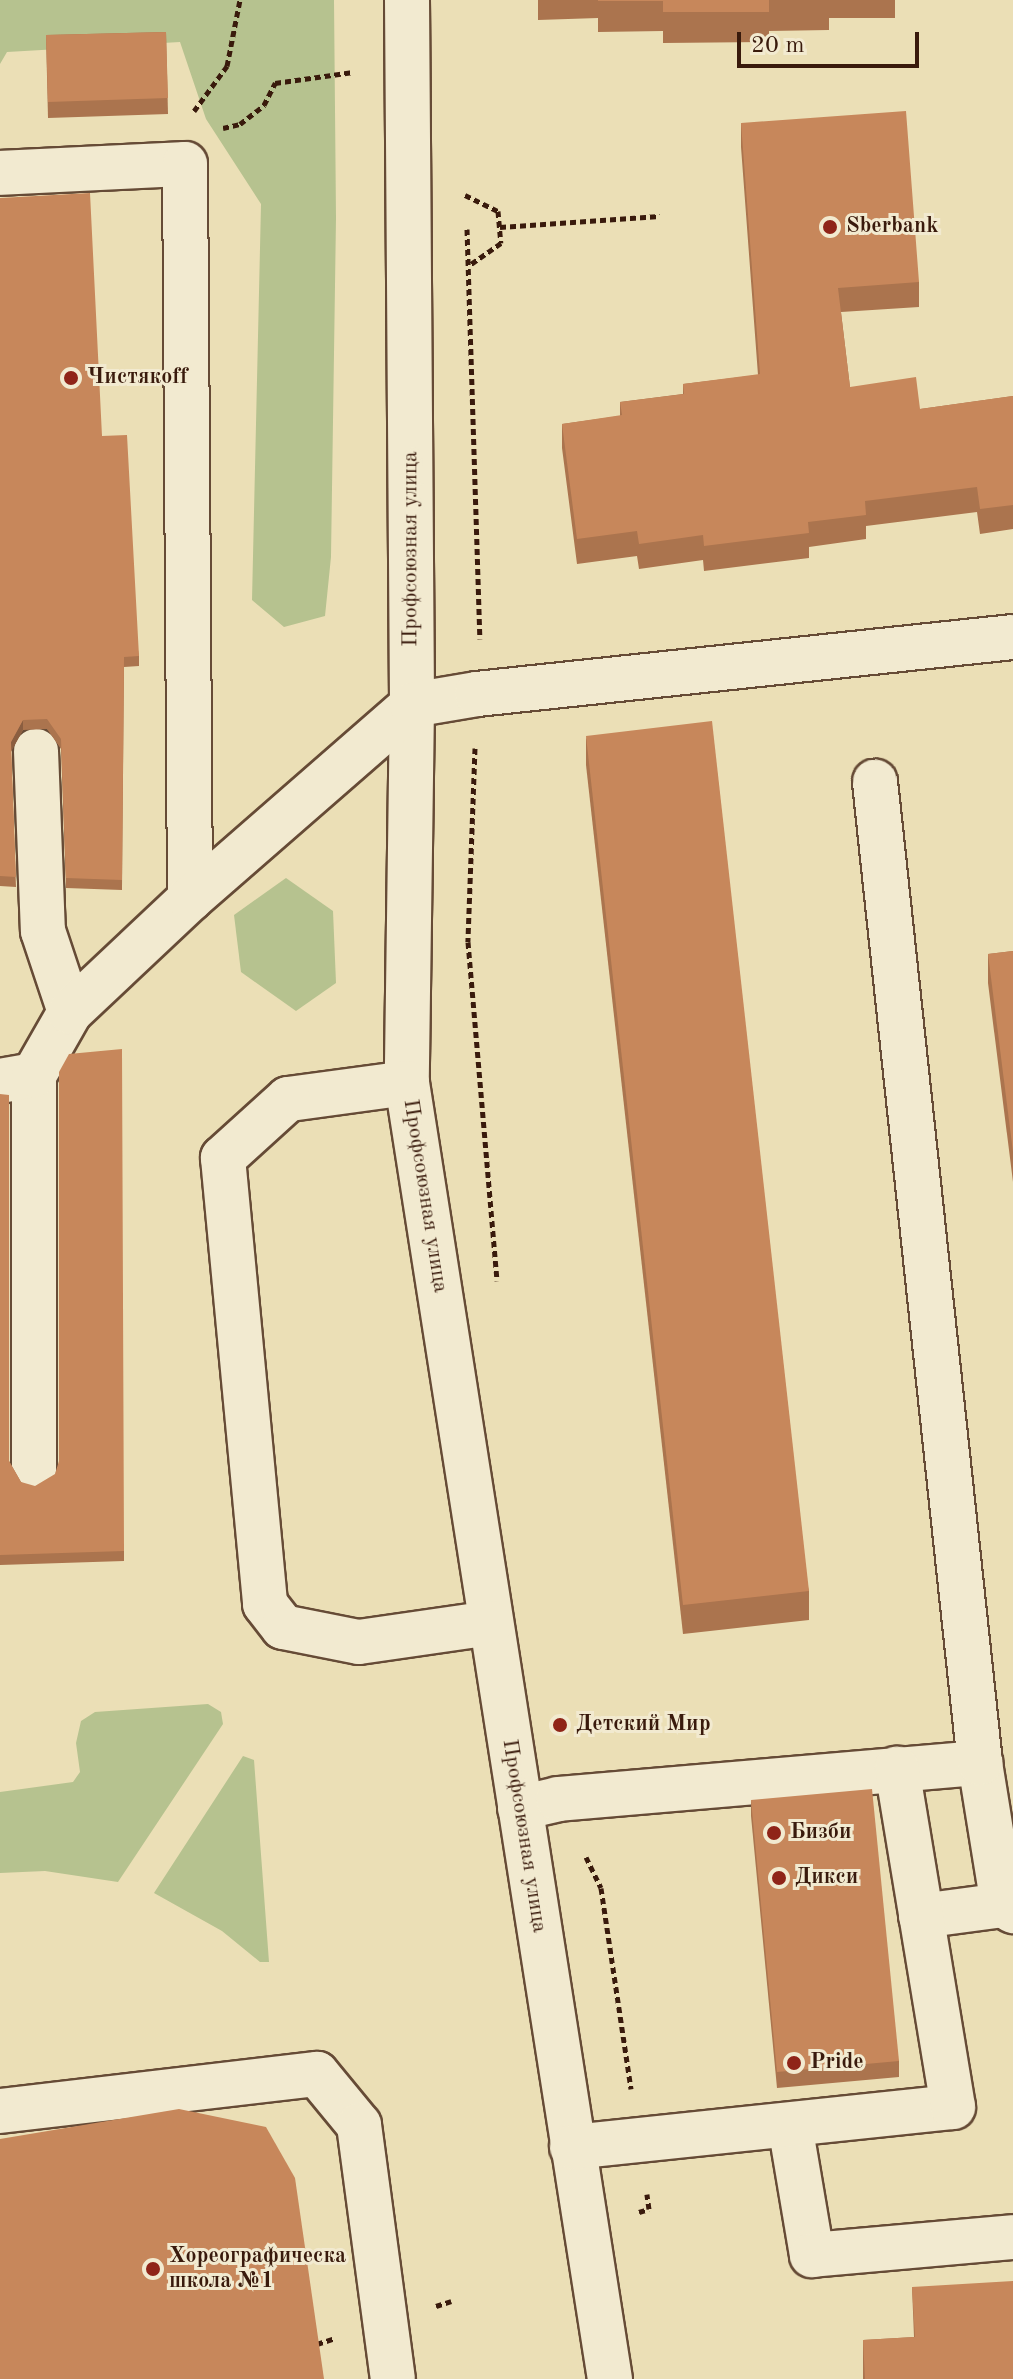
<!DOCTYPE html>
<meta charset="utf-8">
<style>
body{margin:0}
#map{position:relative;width:1013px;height:2379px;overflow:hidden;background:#ebdfb6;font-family:"Old Standard TT",serif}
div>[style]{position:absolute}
.green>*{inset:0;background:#b6c28f}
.path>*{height:5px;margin-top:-2.5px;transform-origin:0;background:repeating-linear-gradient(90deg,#391a0c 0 6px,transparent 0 10px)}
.roads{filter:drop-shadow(2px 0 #664b36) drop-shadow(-2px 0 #664b36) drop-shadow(0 2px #664b36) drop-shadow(0 -2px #664b36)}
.minor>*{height:44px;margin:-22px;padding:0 22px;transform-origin:22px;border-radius:22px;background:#f2ead0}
.wall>*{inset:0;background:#ab744e}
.shaded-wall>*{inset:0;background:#8b5e40}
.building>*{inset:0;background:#c7875b}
.dots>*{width:22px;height:22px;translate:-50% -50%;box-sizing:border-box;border:4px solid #f2ead0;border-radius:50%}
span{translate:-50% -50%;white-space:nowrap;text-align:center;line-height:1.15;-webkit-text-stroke:6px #f2ead0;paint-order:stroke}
.poi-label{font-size:22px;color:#391a0c;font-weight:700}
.left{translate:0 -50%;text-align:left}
.street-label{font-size:22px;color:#391a0c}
.scale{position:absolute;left:737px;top:32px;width:182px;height:36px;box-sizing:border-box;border:4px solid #391a0c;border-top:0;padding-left:10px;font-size:24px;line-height:28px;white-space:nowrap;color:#391a0c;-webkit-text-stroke:6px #f2ead0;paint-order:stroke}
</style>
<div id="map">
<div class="green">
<div style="clip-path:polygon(0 0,334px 0,336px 218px,331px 557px,325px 616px,284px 627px,252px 600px,261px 204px,206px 119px,180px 42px,7px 52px,0 64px)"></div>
<div style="clip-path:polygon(286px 878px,333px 911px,336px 983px,296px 1011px,241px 972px,234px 915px)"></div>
<div style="clip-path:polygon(208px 1704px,221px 1712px,223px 1724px,118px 1882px,45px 1871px,0 1873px,0 1792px,73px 1782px,80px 1772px,76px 1743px,81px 1721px,95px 1712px)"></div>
<div style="clip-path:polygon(243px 1756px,254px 1760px,269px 1962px,260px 1962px,222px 1931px,154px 1893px)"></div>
</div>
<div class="path">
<div style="left:194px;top:111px;width:56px;rotate:-53.7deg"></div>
<div style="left:227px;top:66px;width:67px;rotate:-78.9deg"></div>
<div style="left:223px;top:128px;width:17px;rotate:-13deg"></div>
<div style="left:240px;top:124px;width:31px;rotate:-38deg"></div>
<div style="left:264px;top:105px;width:25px;rotate:-63deg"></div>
<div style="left:275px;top:83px;width:79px;rotate:-8deg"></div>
<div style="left:465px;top:195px;width:37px;rotate:26deg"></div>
<div style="left:498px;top:211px;width:32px;rotate:85deg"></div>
<div style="left:501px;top:243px;width:39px;rotate:145deg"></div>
<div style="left:500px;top:227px;width:160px;rotate:-3.9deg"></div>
<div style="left:467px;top:229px;width:410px;rotate:88.2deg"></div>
<div style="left:475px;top:748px;width:194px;rotate:92.1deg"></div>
<div style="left:468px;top:942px;width:340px;rotate:85.1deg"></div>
<div style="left:586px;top:1857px;width:34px;rotate:64deg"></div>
<div style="left:601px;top:1888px;width:203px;rotate:81.5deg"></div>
<div style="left:639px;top:2212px;width:10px;rotate:-17deg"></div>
<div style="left:649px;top:2209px;width:15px;rotate:-98deg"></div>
<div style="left:436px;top:2306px;width:16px;rotate:-18deg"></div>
<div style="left:317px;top:2344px;width:19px;rotate:-18deg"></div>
</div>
<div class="roads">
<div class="minor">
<div style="left:407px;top:0;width:705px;rotate:89.59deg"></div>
<div style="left:412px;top:705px;width:378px;rotate:90.8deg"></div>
<div style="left:407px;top:1083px;width:1312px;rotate:81.1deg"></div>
<div style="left:0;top:173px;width:185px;rotate:-2.8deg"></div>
<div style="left:185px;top:164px;width:735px;rotate:89.61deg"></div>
<div style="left:36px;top:751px;width:180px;rotate:87.8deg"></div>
<div style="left:43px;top:931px;width:85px;rotate:71.6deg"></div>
<div style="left:34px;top:1075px;width:396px;rotate:90deg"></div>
<div style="left:0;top:1081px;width:35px;rotate:-10deg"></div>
<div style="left:34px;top:1075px;width:73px;rotate:-60.3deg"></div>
<div style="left:70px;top:1012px;width:165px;rotate:-43.3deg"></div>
<div style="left:190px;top:899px;width:295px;rotate:-41.1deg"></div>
<div style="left:412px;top:705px;width:66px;rotate:-9.6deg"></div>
<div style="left:477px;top:694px;width:539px;rotate:-6.07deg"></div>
<div style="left:407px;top:1083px;width:120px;rotate:172.3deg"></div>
<div style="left:288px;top:1099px;width:88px;rotate:137.8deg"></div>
<div style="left:223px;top:1158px;width:448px;rotate:84.6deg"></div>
<div style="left:265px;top:1604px;width:29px;rotate:52deg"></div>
<div style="left:283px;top:1627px;width:77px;rotate:11.2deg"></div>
<div style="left:359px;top:1642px;width:133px;rotate:-8.2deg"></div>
<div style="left:980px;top:1763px;width:144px;rotate:80.8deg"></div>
<div style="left:1003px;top:1905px;width:12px;rotate:31deg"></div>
<div style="left:520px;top:1808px;width:39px;rotate:-13deg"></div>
<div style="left:558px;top:1799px;width:424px;rotate:-4.9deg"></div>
<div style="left:980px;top:1763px;width:987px;rotate:-96.11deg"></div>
<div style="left:921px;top:1916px;width:83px;rotate:-7.6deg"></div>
<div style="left:0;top:2111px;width:319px;rotate:-6.7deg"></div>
<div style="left:317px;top:2074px;width:66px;rotate:50.5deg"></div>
<div style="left:359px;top:2125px;width:256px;rotate:82.4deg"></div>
<div style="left:790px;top:2125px;width:132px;rotate:80.4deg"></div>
<div style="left:812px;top:2255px;width:202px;rotate:-5.1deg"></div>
<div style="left:572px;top:2147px;width:383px;rotate:-6deg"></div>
<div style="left:953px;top:2107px;width:343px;rotate:-99.4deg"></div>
</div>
</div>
<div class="wall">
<div style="clip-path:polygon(538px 0,895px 0,895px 18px,829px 18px,829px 30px,769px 31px,769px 42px,663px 43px,663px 31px,598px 32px,598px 18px,538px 20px)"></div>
<div style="clip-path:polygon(166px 32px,168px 114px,48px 118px,46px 35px)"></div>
<div style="clip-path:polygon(741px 123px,919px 282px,919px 307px,841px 312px,850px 387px,920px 409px,1013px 396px,1013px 529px,980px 534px,977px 512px,866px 526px,866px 539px,809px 547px,809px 558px,704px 571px,703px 560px,639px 569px,637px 556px,577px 564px,562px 448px,562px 424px,620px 416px,620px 402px,683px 394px,683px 384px,758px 375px,741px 147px)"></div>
<div style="clip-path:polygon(0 198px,102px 436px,139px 656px,139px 666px,124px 667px,122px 890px,66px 888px,61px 749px,47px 729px,23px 730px,11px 751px,16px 887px,0 886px)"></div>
<div style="clip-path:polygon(586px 736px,809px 1591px,809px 1620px,683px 1634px,586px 765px)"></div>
<div style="clip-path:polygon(1013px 951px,1013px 1182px,988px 983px,988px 954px)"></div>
<div style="clip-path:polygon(0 1094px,9px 1461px,21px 1482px,124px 1551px,124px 1561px,0 1565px)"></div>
<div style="clip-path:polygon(751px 1800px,899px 2061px,899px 2077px,777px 2088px,751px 1816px)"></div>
<div style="clip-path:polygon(912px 2287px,1013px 2379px,863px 2379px,863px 2340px,914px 2337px)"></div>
</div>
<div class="shaded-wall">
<div style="clip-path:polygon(23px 720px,23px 730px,11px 752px,11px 742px)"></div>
</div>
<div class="building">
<div style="clip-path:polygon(598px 0,783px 0,769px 0,769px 12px,663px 12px,663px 1px,598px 1px)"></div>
<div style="clip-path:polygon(166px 32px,168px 98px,48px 102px,46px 35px)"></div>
<div style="clip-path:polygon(906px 111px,919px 282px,838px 288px,850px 387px,916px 377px,920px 409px,1013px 396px,1013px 505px,980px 509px,977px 487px,865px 501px,866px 515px,808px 522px,809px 533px,704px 546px,703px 535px,639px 544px,637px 531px,577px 539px,562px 424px,622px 415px,620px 402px,684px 394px,683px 384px,760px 374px,741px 123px)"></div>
<div style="clip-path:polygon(90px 193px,102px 436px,127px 435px,139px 656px,124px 657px,122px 880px,66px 878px,61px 739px,47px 719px,23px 720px,11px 742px,16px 877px,0 876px,0 198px)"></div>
<div style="clip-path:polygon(712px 721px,809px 1591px,683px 1605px,586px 736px)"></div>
<div style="clip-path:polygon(1013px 951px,1013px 1152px,988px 954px)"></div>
<div style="clip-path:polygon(122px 1049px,124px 1551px,0 1555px,0 1094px,9px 1095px,9px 1461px,21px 1482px,35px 1486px,55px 1474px,59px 1461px,59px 1072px,69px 1054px)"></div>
<div style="clip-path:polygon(872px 1789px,899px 2061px,777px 2072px,751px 1800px)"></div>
<div style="clip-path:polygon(179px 2109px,266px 2127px,295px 2178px,324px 2379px,0 2379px,0 2139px)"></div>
<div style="clip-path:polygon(1013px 2281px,1013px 2379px,865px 2379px,863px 2340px,915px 2337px,912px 2287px)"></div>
</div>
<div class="dots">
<div style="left:830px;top:227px;background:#8f2418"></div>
<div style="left:71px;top:378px;background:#8f2418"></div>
<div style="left:560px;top:1725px;background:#8f2418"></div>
<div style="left:774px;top:1833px;background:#8f2418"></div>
<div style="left:779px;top:1878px;background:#8f2418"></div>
<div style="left:794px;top:2063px;background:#8f2418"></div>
<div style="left:153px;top:2269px;background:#8f2418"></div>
</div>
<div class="poi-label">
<span class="left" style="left:846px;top:227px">Sberbank</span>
<span class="left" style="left:87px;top:378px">Чистякоff</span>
<span class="left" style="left:576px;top:1725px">Детский Мир</span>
<span class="left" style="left:790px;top:1833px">Бизби</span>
<span class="left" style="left:795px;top:1878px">Дикси</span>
<span class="left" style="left:810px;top:2063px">Pride</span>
<span class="left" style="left:169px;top:2269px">Хореографическа<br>школа №1</span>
</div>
<div class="street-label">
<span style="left:411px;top:549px;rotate:-90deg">Профсоюзная улица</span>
<span style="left:425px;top:1196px;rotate:81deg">Профсоюзная улица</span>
<span style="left:524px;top:1836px;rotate:81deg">Профсоюзная улица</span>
</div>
<div class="scale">20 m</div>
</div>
